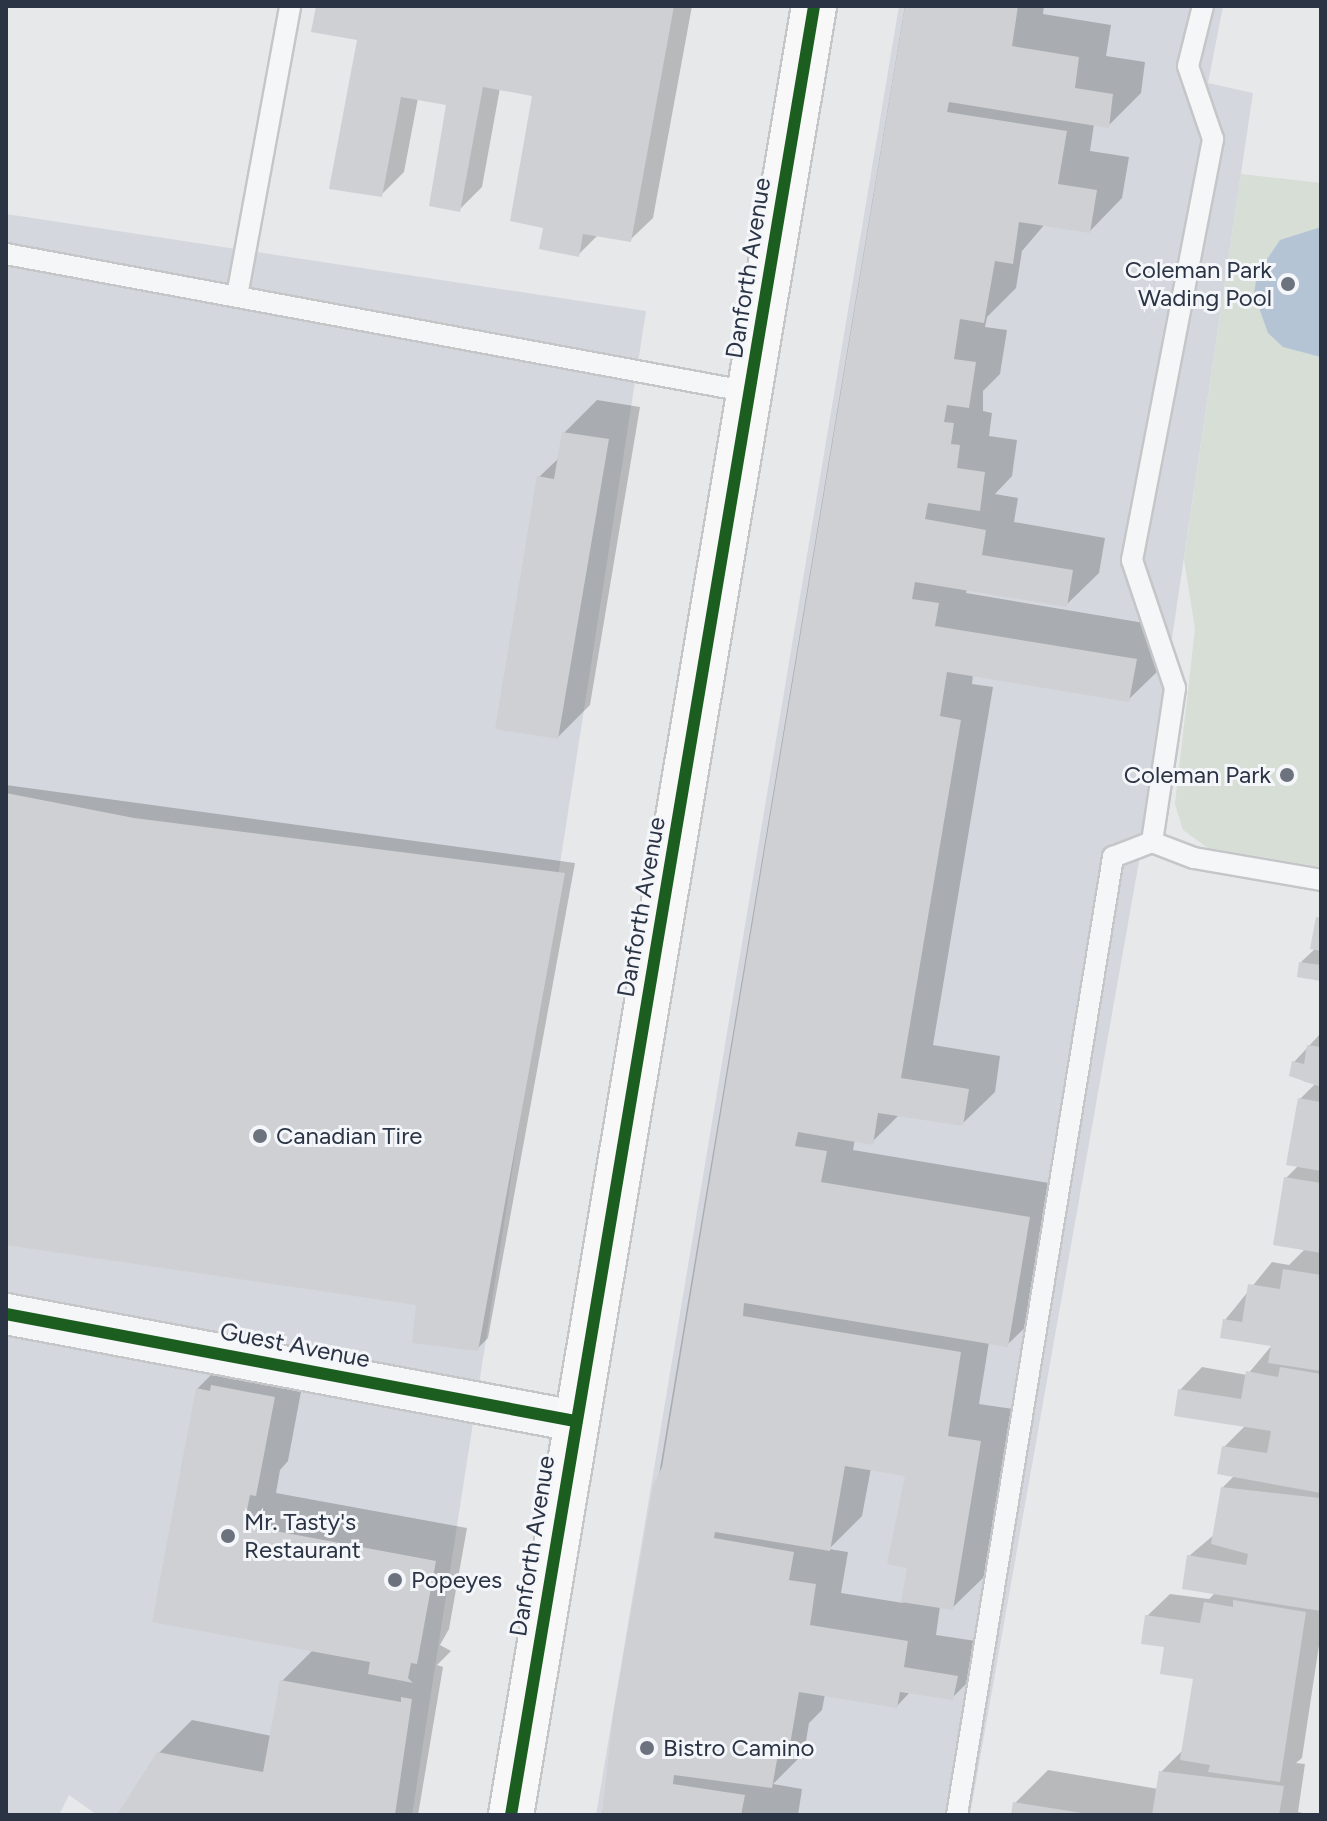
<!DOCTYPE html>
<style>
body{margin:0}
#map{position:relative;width:1327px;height:1821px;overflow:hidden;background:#e6e8ea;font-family:Figtree,sans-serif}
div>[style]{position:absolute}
.built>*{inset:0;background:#d4d7dd}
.green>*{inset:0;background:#d6ded6}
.water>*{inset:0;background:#b4c4d5}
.shadow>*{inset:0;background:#0003}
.building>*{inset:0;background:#ced0d3}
.roads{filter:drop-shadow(2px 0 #c4c6c8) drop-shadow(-2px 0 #c4c6c8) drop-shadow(0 2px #c4c6c8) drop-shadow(0 -2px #c4c6c8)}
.lane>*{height:20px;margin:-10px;padding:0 10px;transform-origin:10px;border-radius:10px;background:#f5f6f7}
.street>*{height:40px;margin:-20px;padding:0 20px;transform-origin:20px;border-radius:20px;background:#f5f6f7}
.primary>*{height:44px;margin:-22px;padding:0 22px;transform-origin:22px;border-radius:22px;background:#f8f8f8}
.cycleway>*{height:12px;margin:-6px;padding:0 6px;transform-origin:6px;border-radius:6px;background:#1b5e20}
.dots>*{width:22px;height:22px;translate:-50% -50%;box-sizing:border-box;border:4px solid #f4f6f9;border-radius:50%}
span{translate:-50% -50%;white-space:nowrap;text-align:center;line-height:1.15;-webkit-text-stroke:6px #f4f6f9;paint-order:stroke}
.street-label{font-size:24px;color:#2b3445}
.poi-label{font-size:24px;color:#2b3445}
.right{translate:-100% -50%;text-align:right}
.left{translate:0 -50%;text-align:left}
.frame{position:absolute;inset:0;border:8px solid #2b3445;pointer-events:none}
</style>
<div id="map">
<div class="built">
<div style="clip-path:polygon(899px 6px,1223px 6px,1208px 83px,1253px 93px,1138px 867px,970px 1815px,596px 1815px)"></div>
<div style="clip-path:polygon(6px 214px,646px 311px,412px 1815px,97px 1815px,69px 1795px,59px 1815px,6px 1815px)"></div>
</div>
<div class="green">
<div style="clip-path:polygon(1241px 174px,1321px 183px,1321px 867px,1208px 848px,1183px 830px,1175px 804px,1195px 629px,1184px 559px)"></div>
</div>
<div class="water">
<div style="clip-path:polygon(1321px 227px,1321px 357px,1283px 347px,1268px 333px,1254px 294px,1257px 274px,1280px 240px)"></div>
</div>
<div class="shadow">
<div style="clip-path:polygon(318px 6px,692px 6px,653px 218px,630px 240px,598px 235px,578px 255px,546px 226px,535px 95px,500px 88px,482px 187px,459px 210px,449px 103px,418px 98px,404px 172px,381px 195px,359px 38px)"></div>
<div style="clip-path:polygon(evenodd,905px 6px,1044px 6px,1043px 14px,1111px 25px,1106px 56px,1145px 62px,1141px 93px,1108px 126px,1094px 124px,1090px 151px,1129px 157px,1122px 198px,1090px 231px,1045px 224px,1022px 251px,1016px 288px,987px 317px,985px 327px,1007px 330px,1000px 374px,983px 391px,983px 411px,992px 413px,989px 436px,1017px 440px,1012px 476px,995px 494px,1018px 498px,1014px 522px,1105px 538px,1099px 573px,1066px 605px,967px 589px,966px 593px,1168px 627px,1161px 668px,1128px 700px,973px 674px,972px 684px,993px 687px,933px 1045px,1000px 1056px,995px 1092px,962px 1124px,900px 1114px,872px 1142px,855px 1139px,853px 1150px,1061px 1185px,1040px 1313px,1007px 1345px,989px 1342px,979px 1404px,1013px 1409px,985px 1576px,952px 1608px,940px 1606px,936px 1635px,989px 1643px,985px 1665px,952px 1698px,911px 1691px,897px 1706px,825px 1694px,822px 1710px,809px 1723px,804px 1753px,773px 1784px,802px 1789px,798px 1815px,602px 1815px,905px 6px,871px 1468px,907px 1474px,910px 1566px,903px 1603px,841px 1593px,848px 1552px,829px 1549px,862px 1516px,871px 1468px)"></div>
<div style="clip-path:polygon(597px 400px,640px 407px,590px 705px,558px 737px,539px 477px,560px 457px,564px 433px)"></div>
<div style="clip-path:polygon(6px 785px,575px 863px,488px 1338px,477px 1349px,419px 1304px,6px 1243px)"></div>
<div style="clip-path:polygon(1321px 915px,1321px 979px,1301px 962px,1316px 948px)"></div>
<div style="clip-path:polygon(1321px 1033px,1321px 1632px,1302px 1758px,1296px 1763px,1305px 1764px,1298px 1812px,1314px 1815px,1013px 1815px,1015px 1803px,1048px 1770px,1158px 1789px,1161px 1772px,1184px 1749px,1195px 1678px,1147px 1616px,1170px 1594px,1209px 1599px,1216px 1592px,1189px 1556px,1215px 1534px,1222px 1488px,1235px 1475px,1224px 1447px,1246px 1425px,1180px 1390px,1202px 1367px,1247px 1375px,1273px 1344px,1225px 1320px,1272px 1262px,1289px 1265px,1306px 1248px,1286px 1178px,1299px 1165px,1300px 1099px,1315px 1084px,1303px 1081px,1294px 1062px)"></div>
<div style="clip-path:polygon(230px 1356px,306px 1365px,288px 1461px,280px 1470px,276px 1493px,467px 1528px,449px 1629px,440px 1645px,451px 1651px,437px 1665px,443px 1667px,418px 1815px,119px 1815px,159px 1753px,192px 1720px,272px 1736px,282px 1681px,313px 1650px,155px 1620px,197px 1389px)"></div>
</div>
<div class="building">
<div style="clip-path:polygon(316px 6px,674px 6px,631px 242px,583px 234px,579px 257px,539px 249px,543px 228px,510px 221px,532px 96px,483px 87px,460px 212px,429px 206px,446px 105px,401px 97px,382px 197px,329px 189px,357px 40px,311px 32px)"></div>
<div style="clip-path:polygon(905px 6px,1018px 6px,1012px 46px,1079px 57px,1075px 88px,1113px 94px,1109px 128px,949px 102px,947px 112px,1067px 131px,1058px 184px,1097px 190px,1090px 233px,1019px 222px,1013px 264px,995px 261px,984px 323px,960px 319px,954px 359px,976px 362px,969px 408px,947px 405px,944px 422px,954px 423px,951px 444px,960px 445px,957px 468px,985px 472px,980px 511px,928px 503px,925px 519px,986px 530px,982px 555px,1073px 570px,1067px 607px,915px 582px,912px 599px,939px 603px,935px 626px,1137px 659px,1129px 702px,947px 672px,940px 716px,961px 720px,901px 1078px,969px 1089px,963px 1126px,878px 1113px,873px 1145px,798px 1132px,795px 1146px,827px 1151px,821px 1182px,1030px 1217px,1008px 1347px,744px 1303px,743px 1316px,961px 1352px,948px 1436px,981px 1441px,953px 1610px,901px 1602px,907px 1568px,887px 1564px,905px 1476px,845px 1466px,830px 1551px,715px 1532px,714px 1538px,794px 1552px,789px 1580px,816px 1584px,810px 1625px,908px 1641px,904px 1667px,958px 1676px,953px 1700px,900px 1692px,897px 1708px,799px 1692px,790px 1745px,780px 1743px,772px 1788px,674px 1775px,673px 1784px,745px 1795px,741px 1815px,602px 1815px,613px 1715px,653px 1486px,662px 1467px)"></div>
<div style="clip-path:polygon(562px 432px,609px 439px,558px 739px,495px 729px,537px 476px,554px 479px)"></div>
<div style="clip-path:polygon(6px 793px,134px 818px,565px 873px,478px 1351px,412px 1343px,416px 1305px,6px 1245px)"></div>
<div style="clip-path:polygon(1316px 917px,1321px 918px,1321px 951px,1310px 949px)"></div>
<div style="clip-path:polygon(1299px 962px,1321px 965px,1321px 981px,1297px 977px)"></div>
<div style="clip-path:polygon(1307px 1045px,1321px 1047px,1321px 1087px,1289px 1076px,1292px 1061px,1304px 1064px)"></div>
<div style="clip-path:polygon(1298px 1098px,1321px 1102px,1321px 1171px,1286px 1165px)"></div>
<div style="clip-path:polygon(1284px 1177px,1321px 1183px,1321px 1253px,1273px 1245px)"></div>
<div style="clip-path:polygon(1283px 1269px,1321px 1275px,1321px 1371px,1268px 1363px,1271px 1346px,1220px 1338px,1223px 1319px,1242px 1322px,1248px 1284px,1280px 1289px)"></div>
<div style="clip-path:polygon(1280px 1367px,1321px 1374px,1321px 1493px,1217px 1474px,1222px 1446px,1267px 1453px,1271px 1431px,1174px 1416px,1178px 1389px,1241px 1399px,1246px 1371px,1278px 1377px)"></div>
<div style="clip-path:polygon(211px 1385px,275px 1397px,256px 1496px,250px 1495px,244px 1525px,436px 1561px,417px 1664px,411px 1663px,408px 1678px,413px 1683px,368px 1674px,370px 1662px,152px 1622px,196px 1388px,210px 1391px)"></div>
<div style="clip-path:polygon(1221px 1487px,1320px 1498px,1321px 1611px,1182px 1589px,1187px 1555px,1246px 1565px,1248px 1554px,1211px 1544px)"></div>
<div style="clip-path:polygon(1233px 1600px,1306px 1612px,1280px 1782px,1208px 1772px,1210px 1765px,1180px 1760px,1193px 1679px,1160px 1674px,1164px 1647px,1141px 1644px,1145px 1615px,1200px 1623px,1204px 1602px,1233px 1607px)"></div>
<div style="clip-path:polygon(280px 1680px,401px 1702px,401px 1697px,412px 1699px,395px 1815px,117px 1815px,157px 1752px,263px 1772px)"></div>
<div style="clip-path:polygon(1159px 1771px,1284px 1786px,1279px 1815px,1152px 1815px)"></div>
<div style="clip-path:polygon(1013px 1802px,1082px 1813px,1082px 1815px,1011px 1815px)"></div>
</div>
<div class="roads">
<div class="lane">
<div style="left:6px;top:254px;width:757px;rotate:10.51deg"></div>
<div style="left:237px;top:296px;width:295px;rotate:-79.6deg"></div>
<div style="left:1152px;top:842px;width:45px;rotate:20.9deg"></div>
<div style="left:1194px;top:858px;width:129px;rotate:9.8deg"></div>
<div style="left:957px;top:1815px;width:971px;rotate:-80.75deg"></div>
<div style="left:1113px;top:857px;width:42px;rotate:-21deg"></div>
<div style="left:1152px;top:842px;width:156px;rotate:-81.5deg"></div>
<div style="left:1175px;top:688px;width:135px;rotate:-108.6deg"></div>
<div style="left:1132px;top:560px;width:429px;rotate:-79.1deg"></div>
<div style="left:1213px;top:139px;width:77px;rotate:-108.9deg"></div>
<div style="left:1188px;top:66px;width:62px;rotate:-76deg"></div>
</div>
<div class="street">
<div style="left:6px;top:1314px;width:579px;rotate:10.65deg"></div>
</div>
<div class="primary">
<div style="left:511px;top:1815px;width:1834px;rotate:-80.49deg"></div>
</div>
</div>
<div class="cycleway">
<div style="left:6px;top:1314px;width:579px;rotate:10.65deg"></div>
<div style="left:511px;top:1815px;width:1834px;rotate:-80.49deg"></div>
</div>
<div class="dots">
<div style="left:1288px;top:284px;background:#6c737f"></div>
<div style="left:1287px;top:775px;background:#6c737f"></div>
<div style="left:260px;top:1136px;background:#6c737f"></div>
<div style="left:228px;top:1536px;background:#6c737f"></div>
<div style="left:395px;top:1580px;background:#6c737f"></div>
<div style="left:647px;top:1748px;background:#6c737f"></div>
</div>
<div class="street-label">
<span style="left:748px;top:268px;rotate:-81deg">Danforth Avenue</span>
<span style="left:641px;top:907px;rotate:-80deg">Danforth Avenue</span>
<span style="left:295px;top:1345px;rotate:11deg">Guest Avenue</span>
<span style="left:532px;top:1546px;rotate:-81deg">Danforth Avenue</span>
</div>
<div class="poi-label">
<span class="right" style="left:1272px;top:284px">Coleman Park<br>Wading Pool</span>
<span class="right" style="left:1271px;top:775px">Coleman Park</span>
<span class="left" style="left:276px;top:1136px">Canadian Tire</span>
<span class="left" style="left:244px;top:1536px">Mr. Tasty's<br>Restaurant</span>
<span class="left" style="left:411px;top:1580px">Popeyes</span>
<span class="left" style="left:663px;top:1748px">Bistro Camino</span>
</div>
<div class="frame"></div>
</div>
